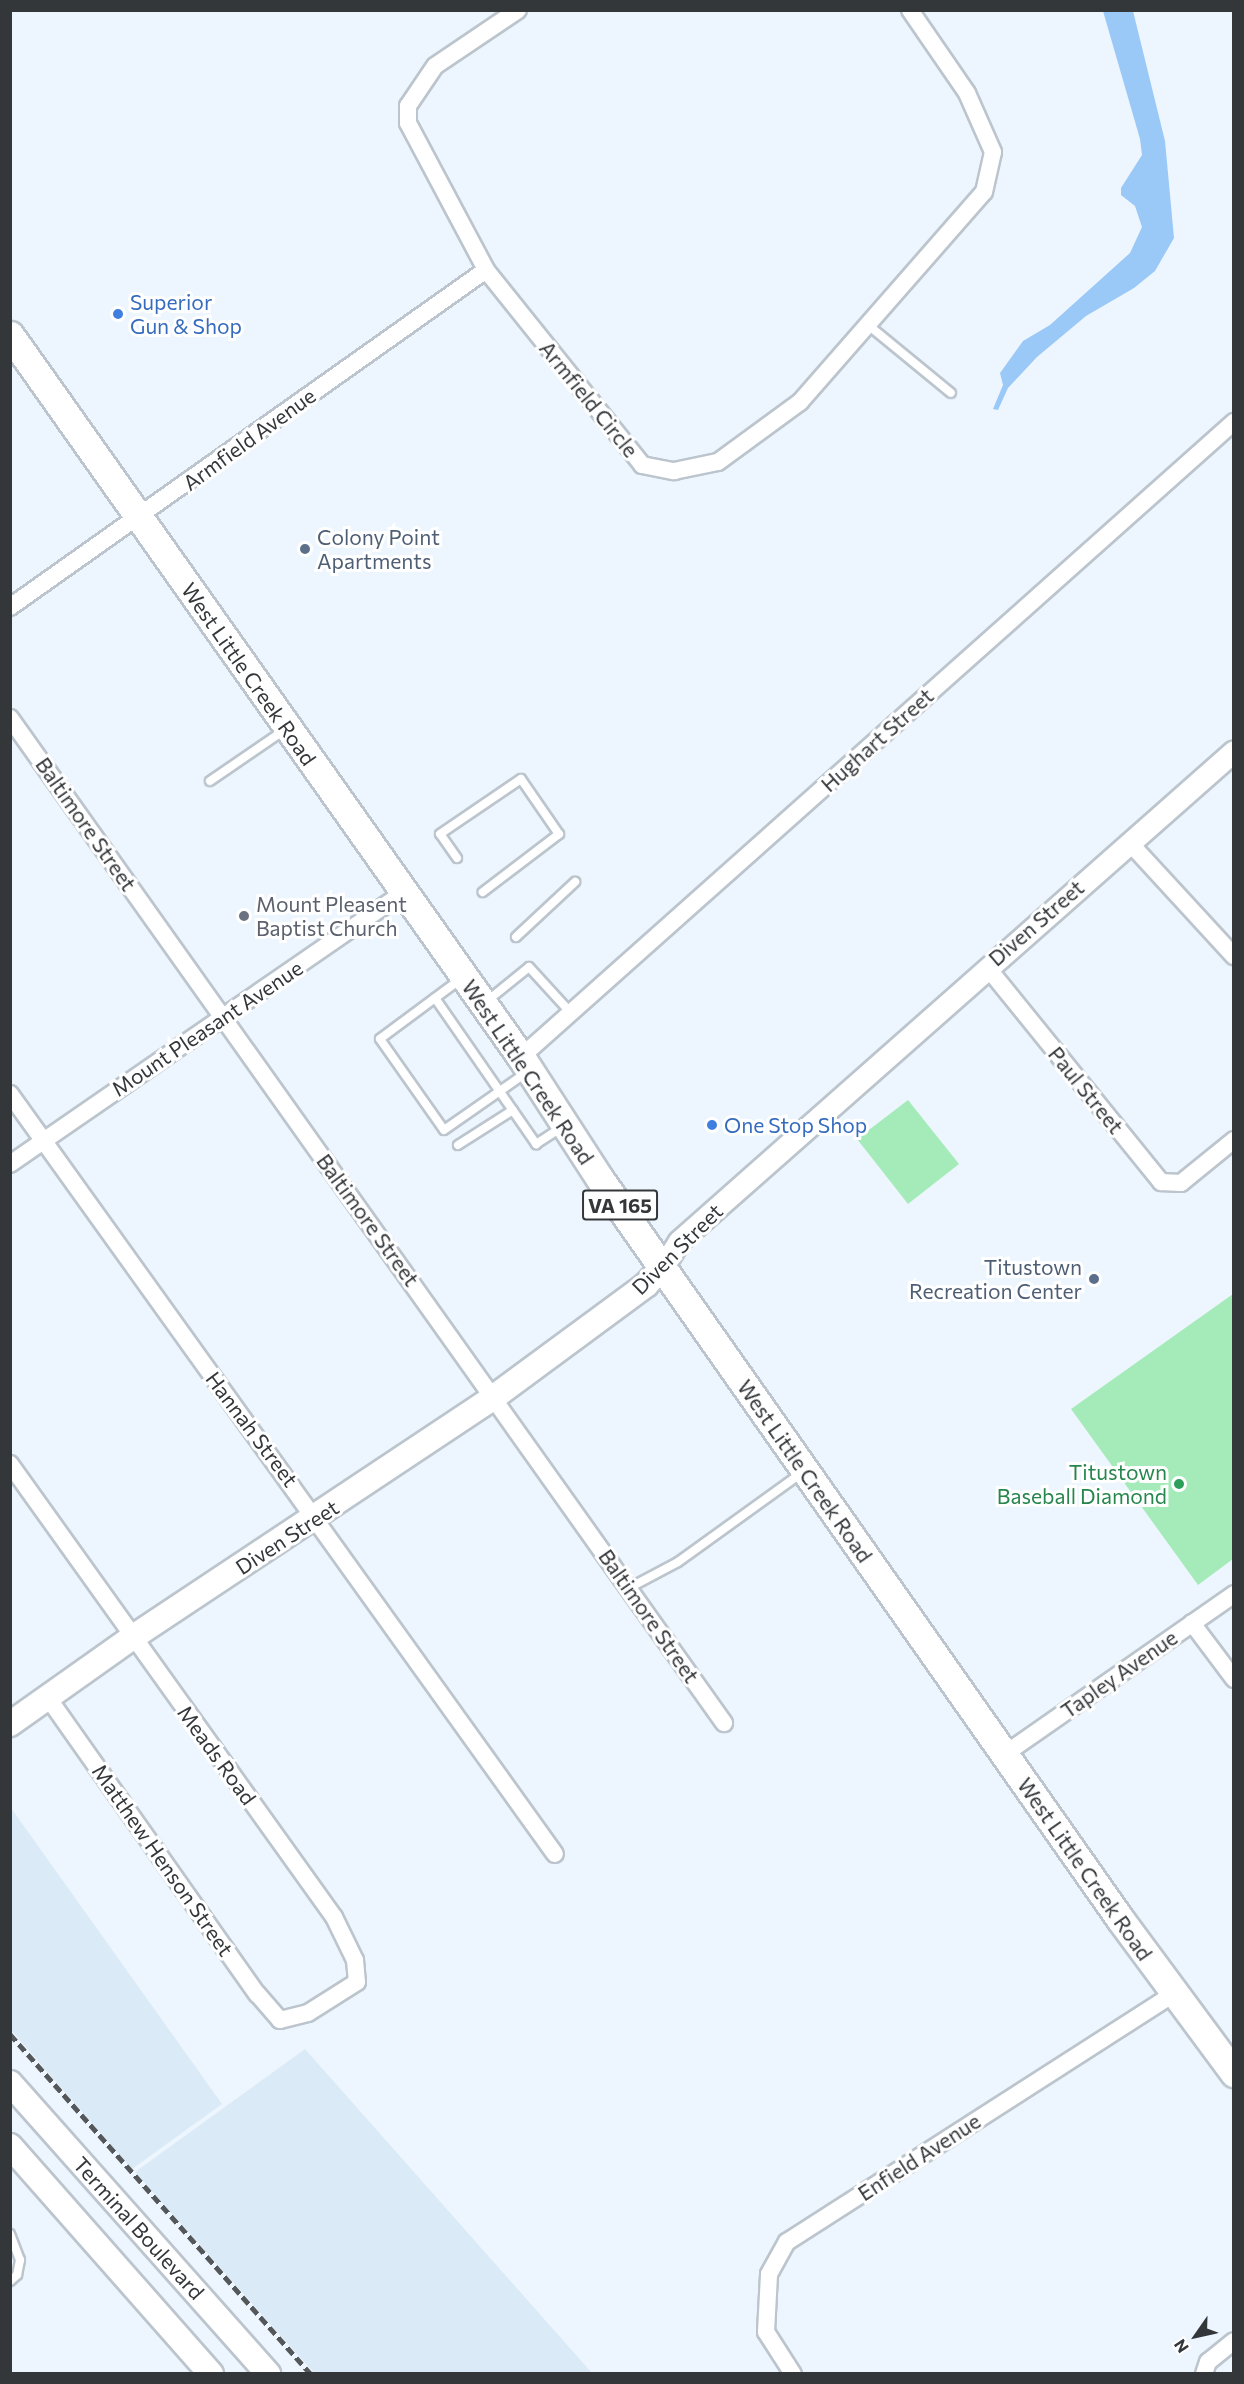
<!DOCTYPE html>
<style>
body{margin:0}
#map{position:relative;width:1244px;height:2384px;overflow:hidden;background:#edf6fe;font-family:Commissioner,sans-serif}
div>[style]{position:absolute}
.built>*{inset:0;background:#dbeaf7}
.green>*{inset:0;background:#a5ebb9}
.water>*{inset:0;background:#9ac8f7}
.roads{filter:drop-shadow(2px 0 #bcc5cd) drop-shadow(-2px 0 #bcc5cd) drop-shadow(0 2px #bcc5cd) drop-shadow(0 -2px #bcc5cd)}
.service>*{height:8px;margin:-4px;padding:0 4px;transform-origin:4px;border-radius:4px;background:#fff}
.minor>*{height:16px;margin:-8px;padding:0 8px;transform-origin:8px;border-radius:8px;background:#fff}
.tertiary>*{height:21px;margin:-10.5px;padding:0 10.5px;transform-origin:10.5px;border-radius:10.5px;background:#fff}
.secondary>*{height:24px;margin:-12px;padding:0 12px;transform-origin:12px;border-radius:12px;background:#fff}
.primary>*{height:27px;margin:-13.5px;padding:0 13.5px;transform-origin:13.5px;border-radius:13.5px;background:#fff}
.rail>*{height:4.5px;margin-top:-2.25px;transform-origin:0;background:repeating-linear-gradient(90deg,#54585b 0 9px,transparent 0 13.5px)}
.dots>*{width:16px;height:16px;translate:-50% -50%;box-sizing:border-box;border:3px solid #fff;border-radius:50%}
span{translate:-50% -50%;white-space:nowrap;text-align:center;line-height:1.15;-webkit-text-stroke:6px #fff;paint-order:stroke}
.shield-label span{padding:2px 4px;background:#fff;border:2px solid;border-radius:4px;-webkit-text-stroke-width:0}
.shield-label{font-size:20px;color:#34373a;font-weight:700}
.shop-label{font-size:21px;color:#366cbe}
.left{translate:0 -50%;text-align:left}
.street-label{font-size:21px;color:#34373a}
.service-label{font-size:21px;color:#4e5e75}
.right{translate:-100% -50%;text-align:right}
.worship-label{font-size:21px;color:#5b616d}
.leisure-label{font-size:21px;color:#27864d}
.frame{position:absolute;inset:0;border:12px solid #34373a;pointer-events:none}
.north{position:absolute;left:1166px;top:2306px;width:60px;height:60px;-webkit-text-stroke:4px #fff;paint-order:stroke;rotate:236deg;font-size:16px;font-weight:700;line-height:24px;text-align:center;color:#34373a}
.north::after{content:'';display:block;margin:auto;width:21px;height:27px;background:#34373a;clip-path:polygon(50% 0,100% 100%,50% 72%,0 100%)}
</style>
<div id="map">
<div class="built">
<div style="clip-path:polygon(11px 1808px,222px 2104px,132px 2169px,11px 2030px)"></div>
<div style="clip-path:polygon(305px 2049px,592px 2373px,314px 2373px,135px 2172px)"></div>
</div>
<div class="green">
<div style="clip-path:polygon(908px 1100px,959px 1164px,908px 1204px,857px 1139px)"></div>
<div style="clip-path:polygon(1233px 1294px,1233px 1559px,1198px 1585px,1071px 1409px)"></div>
</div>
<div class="water">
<div style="clip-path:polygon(1103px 11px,1133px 11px,1165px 141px,1174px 238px,1155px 271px,1134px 288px,1086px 316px,1037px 357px,1008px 388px,998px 410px,993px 409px,1003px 385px,1000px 373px,1023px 341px,1050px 325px,1130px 253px,1142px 227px,1135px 206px,1121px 195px,1121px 188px,1142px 155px,1140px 139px)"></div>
</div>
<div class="roads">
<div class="service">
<div style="left:868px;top:325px;width:107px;rotate:39.3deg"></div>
<div style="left:210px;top:781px;width:92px;rotate:-34.4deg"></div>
<div style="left:457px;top:858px;width:29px;rotate:-125deg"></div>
<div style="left:440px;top:834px;width:98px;rotate:-34.2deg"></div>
<div style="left:521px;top:779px;width:67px;rotate:55.4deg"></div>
<div style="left:559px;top:834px;width:96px;rotate:142.7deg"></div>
<div style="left:516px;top:937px;width:81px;rotate:-43deg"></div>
<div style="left:462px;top:978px;width:102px;rotate:143.4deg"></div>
<div style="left:380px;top:1039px;width:111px;rotate:54.9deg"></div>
<div style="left:444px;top:1130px;width:101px;rotate:-34.9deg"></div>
<div style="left:435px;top:998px;width:178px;rotate:55.3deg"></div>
<div style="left:536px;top:1144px;width:31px;rotate:-33deg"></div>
<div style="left:487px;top:1001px;width:54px;rotate:-39deg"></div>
<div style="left:529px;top:967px;width:62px;rotate:47.6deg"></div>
<div style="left:458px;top:1145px;width:65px;rotate:-32.5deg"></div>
<div style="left:629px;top:1588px;width:55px;rotate:-28deg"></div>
<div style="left:678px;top:1562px;width:154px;rotate:-35.8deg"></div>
<div style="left:10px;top:2234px;width:28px;rotate:69deg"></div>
<div style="left:20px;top:2260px;width:15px;rotate:101deg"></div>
<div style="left:17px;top:2275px;width:9px;rotate:139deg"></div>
</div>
<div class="minor">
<div style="left:518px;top:10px;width:100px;rotate:146deg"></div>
<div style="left:435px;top:66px;width:48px;rotate:124deg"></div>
<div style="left:408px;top:106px;width:17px;rotate:90deg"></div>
<div style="left:408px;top:123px;width:166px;rotate:62deg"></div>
<div style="left:486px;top:270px;width:250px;rotate:51.3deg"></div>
<div style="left:642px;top:465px;width:33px;rotate:11deg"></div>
<div style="left:674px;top:471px;width:45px;rotate:-11.6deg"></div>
<div style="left:718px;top:462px;width:102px;rotate:-36.2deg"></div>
<div style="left:800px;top:402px;width:279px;rotate:-48.8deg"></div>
<div style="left:984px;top:192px;width:41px;rotate:-77.3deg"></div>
<div style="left:993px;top:152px;width:64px;rotate:-113.8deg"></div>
<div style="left:967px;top:93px;width:101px;rotate:-124.5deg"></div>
<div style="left:10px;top:607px;width:583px;rotate:-35.3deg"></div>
<div style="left:10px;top:718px;width:1233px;rotate:54.61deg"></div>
<div style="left:1129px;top:842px;width:155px;rotate:47.4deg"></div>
<div style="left:987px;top:967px;width:277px;rotate:51deg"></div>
<div style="left:1161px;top:1182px;width:20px;rotate:3deg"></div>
<div style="left:1181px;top:1183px;width:68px;rotate:-39.1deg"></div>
<div style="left:521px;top:1057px;width:955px;rotate:-41.69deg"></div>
<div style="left:10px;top:1094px;width:935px;rotate:54.36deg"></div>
<div style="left:10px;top:1164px;width:479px;rotate:-34.6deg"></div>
<div style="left:10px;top:1464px;width:557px;rotate:54.43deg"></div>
<div style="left:334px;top:1917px;width:48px;rotate:64deg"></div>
<div style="left:355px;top:1960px;width:22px;rotate:85deg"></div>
<div style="left:357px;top:1982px;width:58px;rotate:147.7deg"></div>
<div style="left:308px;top:2013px;width:29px;rotate:166deg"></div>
<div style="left:280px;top:2020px;width:35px;rotate:-131deg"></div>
<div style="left:257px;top:1994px;width:362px;rotate:-125.2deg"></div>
<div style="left:1192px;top:1623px;width:70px;rotate:53.1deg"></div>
<div style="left:1005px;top:1754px;width:279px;rotate:-34.9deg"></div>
<div style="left:793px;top:2374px;width:50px;rotate:-122.7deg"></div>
<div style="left:766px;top:2332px;width:58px;rotate:-87deg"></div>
<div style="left:769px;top:2274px;width:37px;rotate:-61deg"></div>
<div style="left:787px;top:2242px;width:459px;rotate:-32.7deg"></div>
<div style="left:1204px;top:2374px;width:13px;rotate:-72deg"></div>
<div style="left:1208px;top:2362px;width:33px;rotate:-39deg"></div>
</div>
<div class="tertiary">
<div style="left:664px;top:1265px;width:28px;rotate:-58deg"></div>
<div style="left:679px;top:1241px;width:740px;rotate:-41.44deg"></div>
</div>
<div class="secondary">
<div style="left:10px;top:1724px;width:151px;rotate:-35.3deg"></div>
<div style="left:133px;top:1637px;width:433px;rotate:-33.6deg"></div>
<div style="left:494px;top:1397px;width:189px;rotate:-36.4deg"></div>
<div style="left:646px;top:1285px;width:27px;rotate:-48deg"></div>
<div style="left:10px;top:2083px;width:389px;rotate:48.4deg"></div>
<div style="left:10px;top:2146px;width:304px;rotate:48.6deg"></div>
</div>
<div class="primary">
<div style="left:10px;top:335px;width:885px;rotate:54.71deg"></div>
<div style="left:521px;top:1057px;width:145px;rotate:57.1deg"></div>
<div style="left:600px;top:1179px;width:904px;rotate:54.9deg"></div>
<div style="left:1120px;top:1919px;width:192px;rotate:53.5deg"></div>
</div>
</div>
<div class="rail">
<div style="left:10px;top:2034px;width:454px;rotate:48.5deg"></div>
</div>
<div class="dots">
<div style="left:118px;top:314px;background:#3f7fe0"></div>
<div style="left:305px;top:549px;background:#5c6f8a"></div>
<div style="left:244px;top:916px;background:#6b7280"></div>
<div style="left:712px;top:1125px;background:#3f7fe0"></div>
<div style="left:1094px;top:1279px;background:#5c6f8a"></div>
<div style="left:1179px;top:1484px;background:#2e9e5b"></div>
</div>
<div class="shield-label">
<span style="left:620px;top:1205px">VA 165</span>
</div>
<div class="shop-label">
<span class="left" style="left:130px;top:314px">Superior<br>Gun &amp; Shop</span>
<span class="left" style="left:724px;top:1125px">One Stop Shop</span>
</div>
<div class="street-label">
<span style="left:589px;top:399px;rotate:51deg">Armfield Circle</span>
<span style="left:249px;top:439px;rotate:-36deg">Armfield Avenue</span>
<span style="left:249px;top:674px;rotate:55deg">West Little Creek Road</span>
<span style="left:877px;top:740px;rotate:-42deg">Hughart Street</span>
<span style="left:86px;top:824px;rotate:55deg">Baltimore Street</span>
<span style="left:1036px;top:923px;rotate:-41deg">Diven Street</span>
<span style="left:207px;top:1028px;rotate:-34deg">Mount Pleasant Avenue</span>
<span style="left:528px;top:1072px;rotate:56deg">West Little Creek Road</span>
<span style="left:1086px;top:1090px;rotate:51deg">Paul Street</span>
<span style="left:368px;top:1220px;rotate:54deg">Baltimore Street</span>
<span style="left:677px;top:1249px;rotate:-45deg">Diven Street</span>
<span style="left:252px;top:1429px;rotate:53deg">Hannah Street</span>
<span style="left:805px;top:1471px;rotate:55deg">West Little Creek Road</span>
<span style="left:287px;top:1537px;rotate:-33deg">Diven Street</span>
<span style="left:649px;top:1616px;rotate:55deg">Baltimore Street</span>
<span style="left:1119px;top:1674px;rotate:-35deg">Tapley Avenue</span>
<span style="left:217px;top:1755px;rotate:54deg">Meads Road</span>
<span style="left:163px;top:1860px;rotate:55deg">Matthew Henson Street</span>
<span style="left:1085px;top:1869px;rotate:55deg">West Little Creek Road</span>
<span style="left:919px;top:2157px;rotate:-33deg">Enfield Avenue</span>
<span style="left:139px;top:2228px;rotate:48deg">Terminal Boulevard</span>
</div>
<div class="service-label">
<span class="left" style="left:317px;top:549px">Colony Point<br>Apartments</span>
<span class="right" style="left:1082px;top:1279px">Titustown<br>Recreation Center</span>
</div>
<div class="worship-label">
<span class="left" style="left:256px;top:916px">Mount Pleasent<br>Baptist Church</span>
</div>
<div class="leisure-label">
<span class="right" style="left:1167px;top:1484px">Titustown<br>Baseball Diamond</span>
</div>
<div class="frame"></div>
<div class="north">N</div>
</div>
